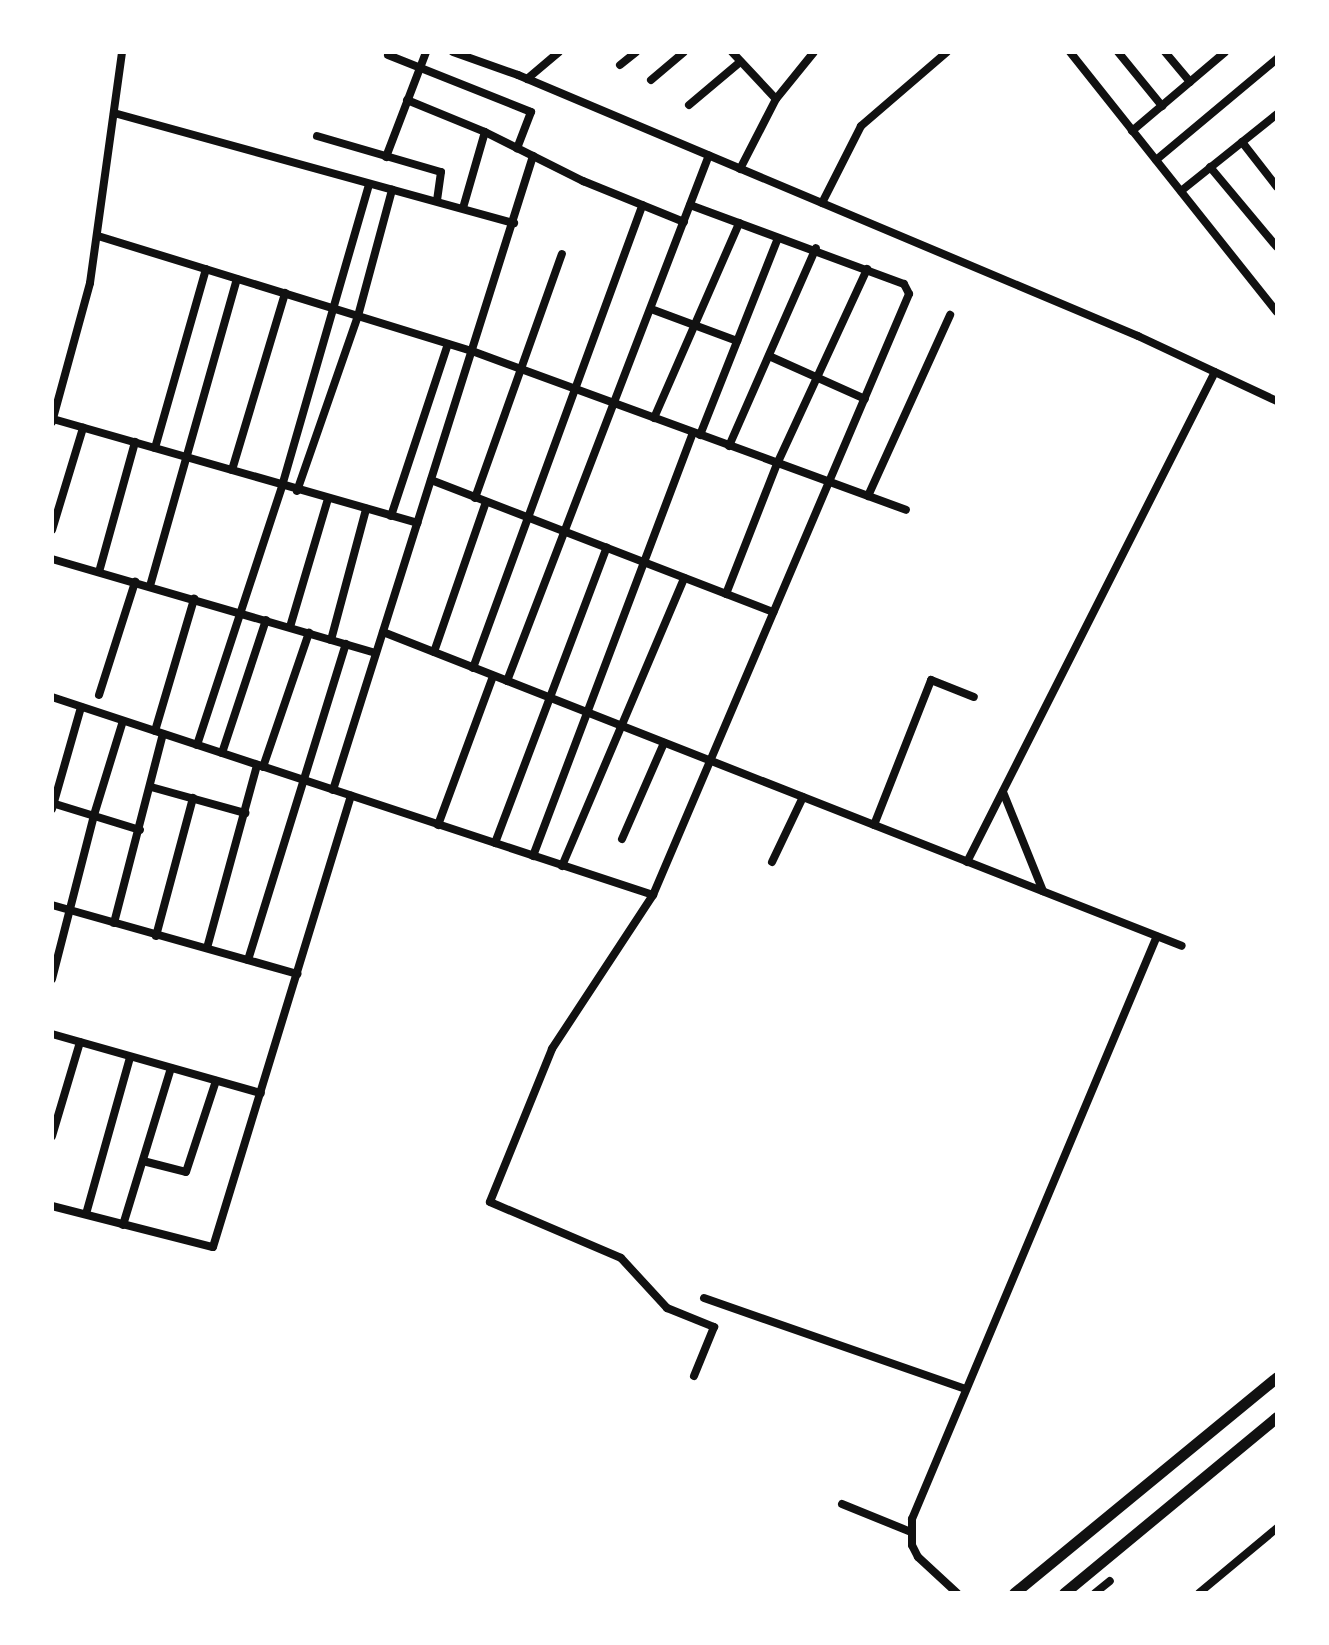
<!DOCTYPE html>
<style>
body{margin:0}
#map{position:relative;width:1329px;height:1645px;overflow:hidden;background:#fff;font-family:Poppins,sans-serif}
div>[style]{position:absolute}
.minor>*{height:8px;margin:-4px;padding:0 4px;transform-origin:4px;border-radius:4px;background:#111}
.secondary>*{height:11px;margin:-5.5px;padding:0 5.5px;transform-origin:5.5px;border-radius:5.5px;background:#111}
span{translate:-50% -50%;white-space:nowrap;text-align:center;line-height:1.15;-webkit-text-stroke:7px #fff;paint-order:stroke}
.frame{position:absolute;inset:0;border:54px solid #fff;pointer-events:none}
</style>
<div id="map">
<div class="minor">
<div style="left:453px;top:52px;width:69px;rotate:19.5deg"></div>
<div style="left:518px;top:75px;width:673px;rotate:22.83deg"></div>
<div style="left:1138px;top:336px;width:153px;rotate:25.1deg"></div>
<div style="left:732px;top:52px;width:64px;rotate:46.9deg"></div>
<div style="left:1070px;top:52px;width:332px;rotate:51.5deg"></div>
<div style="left:1118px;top:52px;width:70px;rotate:50.8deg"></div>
<div style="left:1165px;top:52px;width:39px;rotate:50deg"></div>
<div style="left:388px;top:55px;width:154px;rotate:21.7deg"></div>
<div style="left:531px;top:112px;width:39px;rotate:111deg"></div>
<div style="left:620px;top:65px;width:21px;rotate:-39deg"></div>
<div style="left:527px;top:79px;width:42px;rotate:-40.2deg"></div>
<div style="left:651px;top:80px;width:43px;rotate:-40.3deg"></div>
<div style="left:407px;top:100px;width:84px;rotate:22.3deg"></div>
<div style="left:485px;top:132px;width:110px;rotate:26.6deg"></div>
<div style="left:583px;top:181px;width:109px;rotate:22.1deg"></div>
<div style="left:689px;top:105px;width:67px;rotate:-40.1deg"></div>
<div style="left:114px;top:113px;width:415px;rotate:15.4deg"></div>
<div style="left:1132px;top:131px;width:122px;rotate:-40.3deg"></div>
<div style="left:317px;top:136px;width:129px;rotate:16.2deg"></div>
<div style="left:441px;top:172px;width:28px;rotate:98deg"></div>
<div style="left:1242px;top:142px;width:57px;rotate:52.1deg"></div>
<div style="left:386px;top:157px;width:112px;rotate:-69.1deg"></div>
<div style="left:1156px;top:160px;width:158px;rotate:-39.9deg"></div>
<div style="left:1210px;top:167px;width:104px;rotate:50.1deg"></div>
<div style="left:740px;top:169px;width:79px;rotate:-62.8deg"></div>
<div style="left:776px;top:99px;width:60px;rotate:-51deg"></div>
<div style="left:1181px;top:191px;width:123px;rotate:-38.7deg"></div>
<div style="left:822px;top:203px;width:86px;rotate:-63.1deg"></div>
<div style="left:861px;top:126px;width:113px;rotate:-40.7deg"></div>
<div style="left:690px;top:205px;width:228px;rotate:20.3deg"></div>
<div style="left:904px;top:284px;width:11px;rotate:63deg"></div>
<div style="left:909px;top:294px;width:653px;rotate:113.07deg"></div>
<div style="left:653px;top:895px;width:184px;rotate:123.3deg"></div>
<div style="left:552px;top:1049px;width:165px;rotate:112.1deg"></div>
<div style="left:490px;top:1202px;width:142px;rotate:23.1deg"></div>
<div style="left:621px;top:1258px;width:68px;rotate:47.4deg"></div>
<div style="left:667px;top:1308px;width:51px;rotate:22deg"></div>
<div style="left:714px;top:1327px;width:53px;rotate:112.2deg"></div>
<div style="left:463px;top:208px;width:79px;rotate:-73.9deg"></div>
<div style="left:98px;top:236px;width:391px;rotate:17.1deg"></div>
<div style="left:472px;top:351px;width:462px;rotate:20.1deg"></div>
<div style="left:651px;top:309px;width:92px;rotate:20.4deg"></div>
<div style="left:769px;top:356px;width:105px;rotate:24.1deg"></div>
<div style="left:654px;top:418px;width:213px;rotate:-66.4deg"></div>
<div style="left:53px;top:419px;width:379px;rotate:15.9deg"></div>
<div style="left:52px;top:422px;width:144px;rotate:-74.7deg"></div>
<div style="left:90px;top:283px;width:233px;rotate:-82.1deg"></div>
<div style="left:700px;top:435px;width:212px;rotate:-68.4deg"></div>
<div style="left:729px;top:446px;width:216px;rotate:-66.3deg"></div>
<div style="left:155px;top:448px;width:186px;rotate:-74.1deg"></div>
<div style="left:232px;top:470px;width:185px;rotate:-73.3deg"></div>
<div style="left:431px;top:480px;width:367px;rotate:21.1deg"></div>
<div style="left:297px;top:491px;width:185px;rotate:-70.8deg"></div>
<div style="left:358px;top:316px;width:131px;rotate:-74.9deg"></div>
<div style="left:868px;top:496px;width:199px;rotate:-65.6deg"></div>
<div style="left:475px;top:498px;width:259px;rotate:-70.4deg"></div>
<div style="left:391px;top:516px;width:181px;rotate:-71.7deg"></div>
<div style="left:52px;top:530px;width:107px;rotate:-73.1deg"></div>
<div style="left:52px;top:559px;width:337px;rotate:16.2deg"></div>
<div style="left:99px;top:572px;width:135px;rotate:-74.5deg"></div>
<div style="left:150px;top:586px;width:319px;rotate:-74.2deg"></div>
<div style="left:726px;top:594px;width:140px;rotate:-68.6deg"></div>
<div style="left:777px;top:464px;width:215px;rotate:-65.2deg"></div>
<div style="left:290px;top:627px;width:134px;rotate:-73.5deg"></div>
<div style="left:383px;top:632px;width:858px;rotate:21.45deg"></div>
<div style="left:331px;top:640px;width:136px;rotate:-75deg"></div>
<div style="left:434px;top:652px;width:159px;rotate:-70.9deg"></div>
<div style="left:473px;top:668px;width:493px;rotate:-69.9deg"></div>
<div style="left:507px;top:681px;width:563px;rotate:-68.99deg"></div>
<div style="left:99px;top:695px;width:119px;rotate:-72.3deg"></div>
<div style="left:52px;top:697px;width:633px;rotate:18.23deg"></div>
<div style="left:155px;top:731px;width:138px;rotate:-73.5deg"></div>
<div style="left:197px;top:745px;width:273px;rotate:-71.8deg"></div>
<div style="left:282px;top:486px;width:313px;rotate:-73.9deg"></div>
<div style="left:222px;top:753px;width:140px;rotate:-71.7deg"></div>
<div style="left:263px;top:767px;width:142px;rotate:-71.1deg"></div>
<div style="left:151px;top:787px;width:98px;rotate:15.5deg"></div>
<div style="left:333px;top:790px;width:665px;rotate:-72.49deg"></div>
<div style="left:1003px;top:792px;width:107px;rotate:68deg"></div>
<div style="left:52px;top:803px;width:92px;rotate:17.1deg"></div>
<div style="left:52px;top:809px;width:106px;rotate:-74.1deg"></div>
<div style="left:438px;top:825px;width:159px;rotate:-69.7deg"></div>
<div style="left:874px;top:825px;width:156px;rotate:-68.5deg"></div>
<div style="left:931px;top:680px;width:46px;rotate:21.6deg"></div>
<div style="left:622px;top:839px;width:105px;rotate:-66.4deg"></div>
<div style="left:495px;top:843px;width:316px;rotate:-69.3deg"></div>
<div style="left:533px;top:856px;width:452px;rotate:-69.3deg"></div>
<div style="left:772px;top:862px;width:72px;rotate:-64.5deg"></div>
<div style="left:967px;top:862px;width:549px;rotate:-63.16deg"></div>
<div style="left:562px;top:866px;width:313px;rotate:-67deg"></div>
<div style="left:52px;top:905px;width:255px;rotate:15.7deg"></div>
<div style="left:114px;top:923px;width:195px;rotate:-75.5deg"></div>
<div style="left:156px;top:936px;width:143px;rotate:-75deg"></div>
<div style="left:207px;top:948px;width:190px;rotate:-74.7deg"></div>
<div style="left:248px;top:960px;width:331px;rotate:-72.8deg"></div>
<div style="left:52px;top:979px;width:169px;rotate:-75.6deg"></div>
<div style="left:94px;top:815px;width:98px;rotate:-72.9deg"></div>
<div style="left:52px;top:1034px;width:217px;rotate:15.8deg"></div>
<div style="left:52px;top:1136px;width:98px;rotate:-73.4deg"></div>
<div style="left:143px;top:1161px;width:44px;rotate:14.3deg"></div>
<div style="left:186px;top:1172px;width:96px;rotate:-71.8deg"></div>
<div style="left:52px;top:1206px;width:166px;rotate:14.3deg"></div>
<div style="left:213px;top:1247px;width:472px;rotate:-73deg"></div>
<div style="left:86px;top:1214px;width:163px;rotate:-74.3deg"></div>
<div style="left:123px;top:1225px;width:164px;rotate:-73deg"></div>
<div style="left:704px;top:1298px;width:277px;rotate:19.2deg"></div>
<div style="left:842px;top:1504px;width:74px;rotate:22.1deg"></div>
<div style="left:957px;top:1593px;width:53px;rotate:-137.3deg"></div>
<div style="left:918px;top:1557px;width:13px;rotate:-117deg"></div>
<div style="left:912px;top:1545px;width:26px;rotate:-90deg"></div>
<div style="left:912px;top:1519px;width:632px;rotate:-67.21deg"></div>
<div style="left:1095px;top:1593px;width:19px;rotate:-39deg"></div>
<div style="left:1199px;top:1593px;width:102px;rotate:-39.8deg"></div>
</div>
<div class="secondary">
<div style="left:1014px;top:1593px;width:340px;rotate:-39.4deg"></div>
<div style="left:1064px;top:1593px;width:276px;rotate:-39.6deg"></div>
</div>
<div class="frame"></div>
</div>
